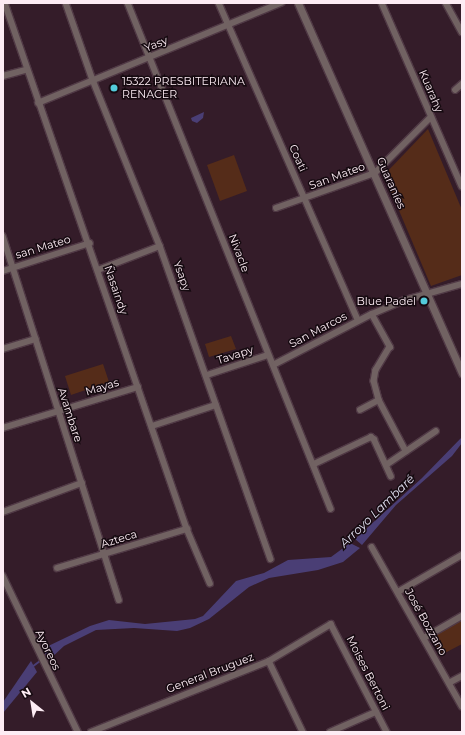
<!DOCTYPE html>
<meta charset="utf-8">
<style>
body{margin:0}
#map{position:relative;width:465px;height:735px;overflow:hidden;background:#341c29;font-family:Montserrat,sans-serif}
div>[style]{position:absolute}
.green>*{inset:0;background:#552c19}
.water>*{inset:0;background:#4a3e75}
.stream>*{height:2px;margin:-1px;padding:0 1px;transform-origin:1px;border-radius:1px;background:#4a3e75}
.roads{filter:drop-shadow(1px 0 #503945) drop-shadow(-1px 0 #503945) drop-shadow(0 1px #503945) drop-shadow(0 -1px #503945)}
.minor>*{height:5.5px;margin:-2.75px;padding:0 2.75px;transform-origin:2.75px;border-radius:2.75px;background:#716262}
.tertiary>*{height:7px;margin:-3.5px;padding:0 3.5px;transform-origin:3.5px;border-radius:3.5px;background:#716262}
.dots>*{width:11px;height:11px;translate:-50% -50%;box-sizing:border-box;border:2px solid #150a10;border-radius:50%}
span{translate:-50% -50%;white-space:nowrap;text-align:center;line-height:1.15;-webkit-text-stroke:3px #150a10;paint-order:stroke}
.street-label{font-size:11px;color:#fdecf4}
.poi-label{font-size:11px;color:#fdecf4}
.left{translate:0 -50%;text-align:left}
.right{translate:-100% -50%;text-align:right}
.water-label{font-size:12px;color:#e1dff0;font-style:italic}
.frame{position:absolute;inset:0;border:4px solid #fdecf4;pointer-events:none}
.north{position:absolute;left:12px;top:683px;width:40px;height:40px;-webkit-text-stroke:3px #150a10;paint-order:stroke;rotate:330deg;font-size:11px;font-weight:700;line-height:16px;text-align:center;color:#fdecf4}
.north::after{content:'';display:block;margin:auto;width:14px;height:18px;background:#fdecf4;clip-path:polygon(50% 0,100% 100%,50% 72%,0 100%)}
</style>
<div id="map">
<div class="green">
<div style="clip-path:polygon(428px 129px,462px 210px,462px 275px,431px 286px,384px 175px)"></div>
<div style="clip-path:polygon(234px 155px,247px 191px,220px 201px,207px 165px)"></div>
<div style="clip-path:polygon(231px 336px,236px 349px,209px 357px,205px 344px)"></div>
<div style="clip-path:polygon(103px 364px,109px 382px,71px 395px,65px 376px)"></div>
<div style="clip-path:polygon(462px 620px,462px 644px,441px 655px,431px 637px)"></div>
</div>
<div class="water">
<div style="clip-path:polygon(204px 112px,203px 118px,197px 123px,192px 121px,191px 118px)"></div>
<div style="clip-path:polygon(462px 437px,462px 443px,452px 456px,396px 505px,362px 545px,355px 539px,422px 478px)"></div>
<div style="clip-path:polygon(350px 543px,360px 548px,343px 562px,318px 570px,269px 578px,249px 587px,209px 619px,190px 628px,177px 631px,134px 628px,96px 630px,64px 646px,49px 660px,42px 649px,90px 626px,109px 620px,145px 624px,195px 619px,203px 616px,236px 581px,264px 573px,288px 560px,331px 557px)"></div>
<div style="clip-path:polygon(31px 661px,37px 672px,3px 713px,3px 702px)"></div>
</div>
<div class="stream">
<div style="left:32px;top:667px;width:20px;rotate:-37deg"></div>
</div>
<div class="roads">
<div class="minor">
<div style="left:5px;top:3px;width:557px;rotate:70.91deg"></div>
<div style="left:187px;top:529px;width:59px;rotate:66.9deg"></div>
<div style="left:66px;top:3px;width:82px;rotate:70.7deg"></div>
<div style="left:93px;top:80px;width:179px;rotate:68deg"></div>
<div style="left:160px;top:246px;width:332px;rotate:70.5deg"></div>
<div style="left:128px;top:3px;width:545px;rotate:68.14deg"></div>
<div style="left:219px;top:3px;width:346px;rotate:66.3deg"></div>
<div style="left:382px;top:3px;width:200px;rotate:66.4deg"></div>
<div style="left:446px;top:3px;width:33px;rotate:61deg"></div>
<div style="left:3px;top:76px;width:24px;rotate:-15deg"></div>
<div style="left:455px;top:90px;width:9px;rotate:-41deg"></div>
<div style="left:38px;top:103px;width:263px;rotate:-22.4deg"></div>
<div style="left:276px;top:208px;width:105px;rotate:-19.5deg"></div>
<div style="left:375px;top:173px;width:79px;rotate:-45deg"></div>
<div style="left:3px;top:236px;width:382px;rotate:72.3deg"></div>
<div style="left:98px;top:270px;width:66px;rotate:-21.2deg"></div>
<div style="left:3px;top:271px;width:91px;rotate:-17.8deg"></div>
<div style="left:372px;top:314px;width:38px;rotate:61deg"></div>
<div style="left:390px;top:347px;width:27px;rotate:121deg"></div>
<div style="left:376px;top:370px;width:11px;rotate:100deg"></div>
<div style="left:374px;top:381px;width:20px;rotate:75deg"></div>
<div style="left:379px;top:400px;width:58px;rotate:62.1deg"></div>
<div style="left:3px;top:349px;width:34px;rotate:-17deg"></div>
<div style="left:275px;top:364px;width:109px;rotate:-27.3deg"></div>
<div style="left:372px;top:314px;width:33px;rotate:-23deg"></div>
<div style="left:402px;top:301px;width:62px;rotate:-15.8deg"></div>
<div style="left:207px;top:375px;width:64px;rotate:-18.2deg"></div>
<div style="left:360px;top:410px;width:21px;rotate:-28deg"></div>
<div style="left:152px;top:426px;width:67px;rotate:-18.2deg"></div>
<div style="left:3px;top:428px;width:141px;rotate:-16.9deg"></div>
<div style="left:314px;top:464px;width:63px;rotate:-25.3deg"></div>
<div style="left:371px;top:437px;width:4px;rotate:34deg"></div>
<div style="left:374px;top:439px;width:41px;rotate:65.3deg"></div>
<div style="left:386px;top:465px;width:60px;rotate:-34.2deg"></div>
<div style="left:3px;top:512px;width:84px;rotate:-20.2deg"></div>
<div style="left:372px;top:547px;width:183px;rotate:60.5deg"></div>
<div style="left:57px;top:568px;width:136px;rotate:-16.7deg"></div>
<div style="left:3px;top:576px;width:173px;rotate:64.3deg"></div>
<div style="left:398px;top:592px;width:74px;rotate:-30deg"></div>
<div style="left:424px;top:638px;width:44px;rotate:-30.1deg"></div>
<div style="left:269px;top:661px;width:79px;rotate:64.4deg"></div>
<div style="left:449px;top:683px;width:15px;rotate:-28deg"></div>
<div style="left:91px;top:732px;width:192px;rotate:-21.7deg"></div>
<div style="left:269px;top:661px;width:72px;rotate:-30.8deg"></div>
<div style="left:331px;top:624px;width:122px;rotate:62.6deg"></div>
<div style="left:330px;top:732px;width:50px;rotate:-23.5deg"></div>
</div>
<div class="tertiary">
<div style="left:298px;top:3px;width:405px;rotate:66.1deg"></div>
</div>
</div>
<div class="dots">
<div style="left:114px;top:88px;background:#53cbdb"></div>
<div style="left:424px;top:301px;background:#53cbdb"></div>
</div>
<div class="street-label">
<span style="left:156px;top:44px;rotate:-22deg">Yasy</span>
<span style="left:431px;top:91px;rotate:67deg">Kuarahy</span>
<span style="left:298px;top:158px;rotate:66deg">Coati</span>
<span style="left:337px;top:176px;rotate:-20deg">San Mateo</span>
<span style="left:391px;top:183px;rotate:66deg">Guaraníes</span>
<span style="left:43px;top:247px;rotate:-17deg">san Mateo</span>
<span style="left:239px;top:253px;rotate:69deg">Nivacle</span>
<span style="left:182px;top:276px;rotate:70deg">Ysapy</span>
<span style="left:116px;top:290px;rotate:71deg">Ñasaindy</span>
<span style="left:318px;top:330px;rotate:-28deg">San Marcos</span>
<span style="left:235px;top:355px;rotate:-18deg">Tavapy</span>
<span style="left:102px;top:387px;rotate:-17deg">Mayas</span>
<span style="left:70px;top:415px;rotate:72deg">Avambare</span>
<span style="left:119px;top:539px;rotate:-17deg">Azteca</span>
<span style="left:426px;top:622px;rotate:61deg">José Bozzano</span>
<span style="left:48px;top:650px;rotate:64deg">Ayoreos</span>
<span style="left:210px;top:673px;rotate:-21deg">General Bruguez</span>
<span style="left:368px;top:673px;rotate:63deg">Moises Bertoni</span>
</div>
<div class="poi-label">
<span class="left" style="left:122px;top:88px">15322 PRESBITERIANA<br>RENACER</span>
<span class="right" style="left:416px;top:301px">Blue Padel</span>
</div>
<div class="water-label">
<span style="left:377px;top:511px;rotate:-44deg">Arroyo Lambaré</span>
</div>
<div class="frame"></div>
<div class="north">N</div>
</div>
